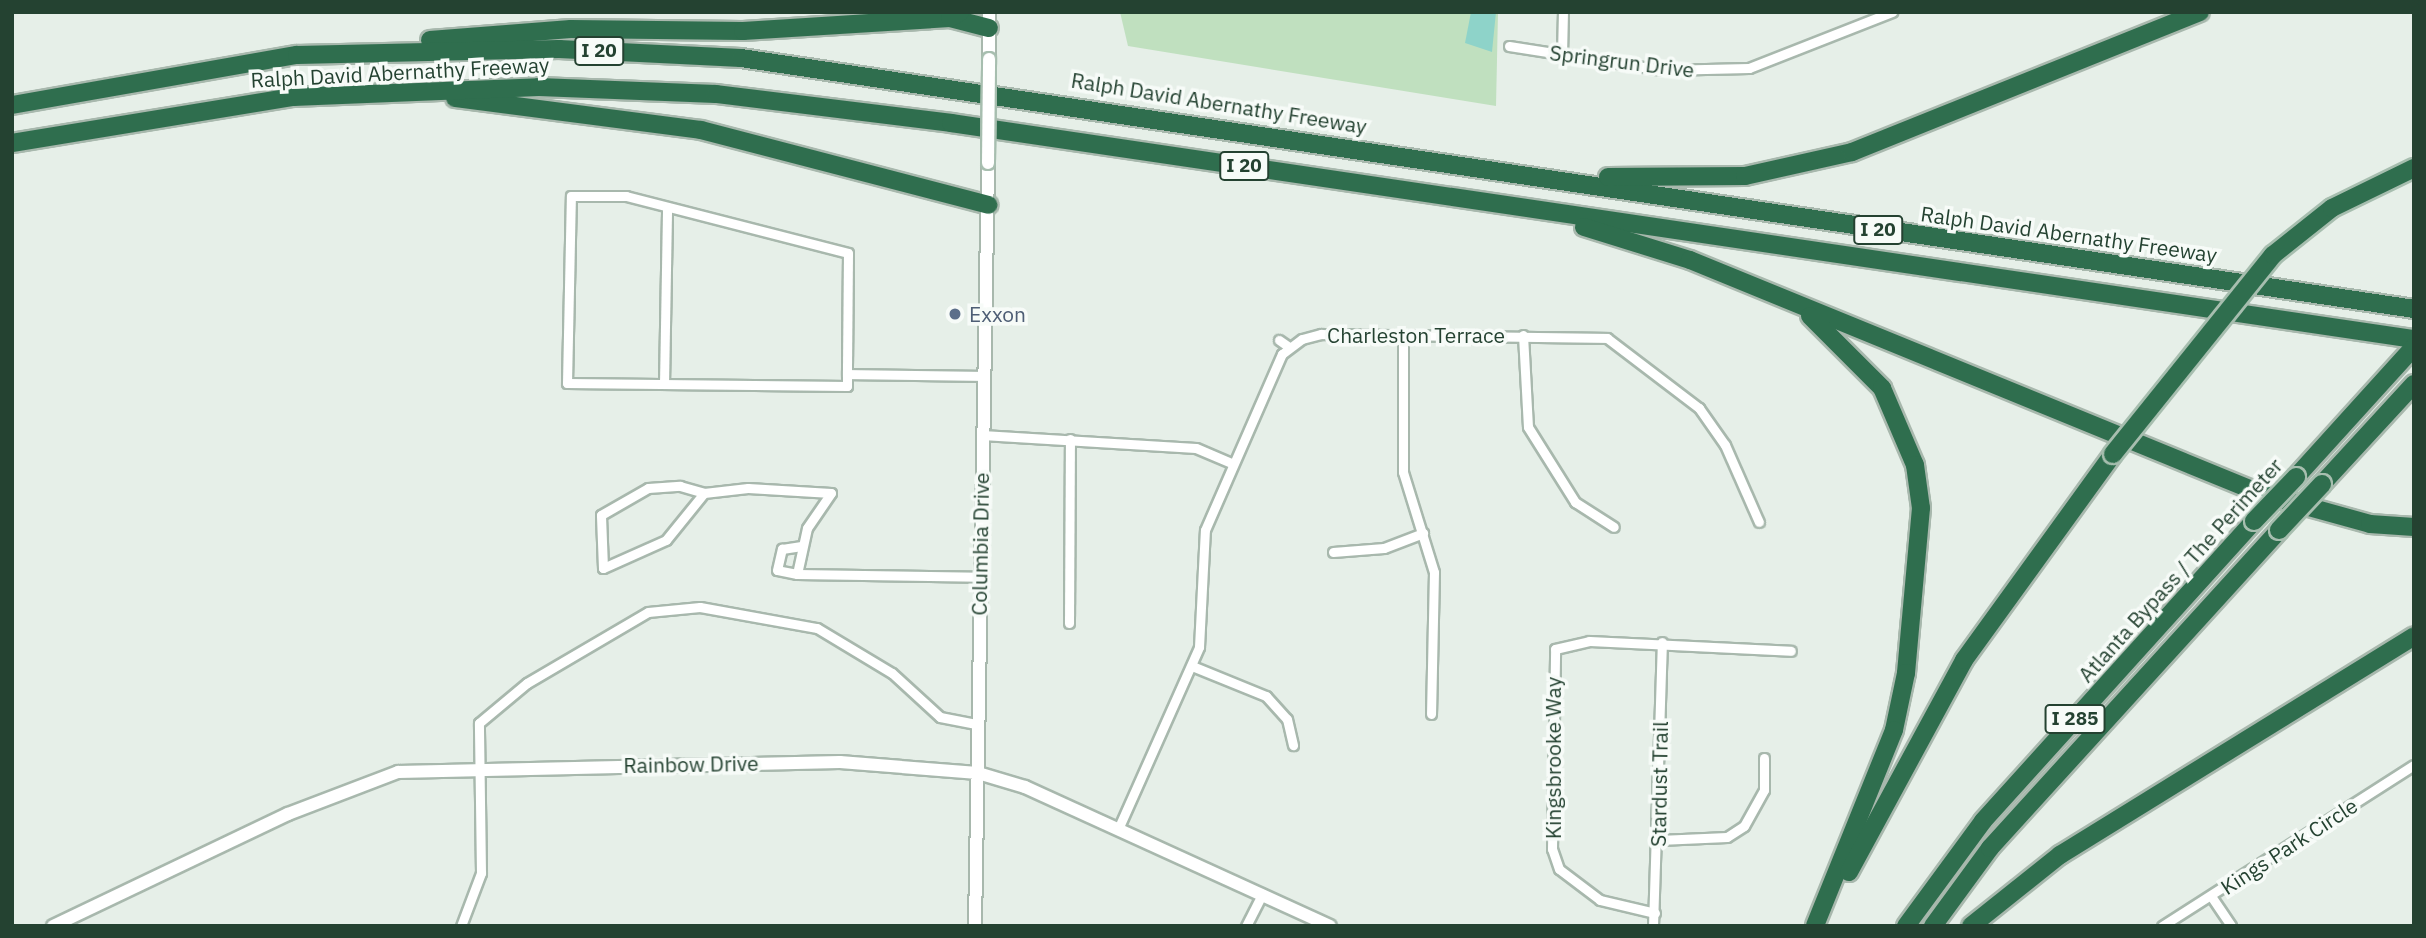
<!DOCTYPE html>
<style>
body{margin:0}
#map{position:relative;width:2426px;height:938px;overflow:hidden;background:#e6efe8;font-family:"IBM Plex Sans",sans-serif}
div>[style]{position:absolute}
.green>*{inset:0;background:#c0e0bf}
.water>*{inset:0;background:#8ed3c9}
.roads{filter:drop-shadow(2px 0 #a8b8ad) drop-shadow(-2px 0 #a8b8ad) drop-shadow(0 2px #a8b8ad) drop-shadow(0 -2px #a8b8ad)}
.street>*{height:9px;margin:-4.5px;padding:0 4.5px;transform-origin:4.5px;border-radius:4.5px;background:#fff}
.secondary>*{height:12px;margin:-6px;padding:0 6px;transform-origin:6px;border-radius:6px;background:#fff}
.highway>*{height:18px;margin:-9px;padding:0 9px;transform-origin:9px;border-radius:9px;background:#2f6e4e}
.bridges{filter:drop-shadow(2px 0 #a7beaf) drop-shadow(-2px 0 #a7beaf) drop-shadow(0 2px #a7beaf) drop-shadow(0 -2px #a7beaf)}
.secondary-bridge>*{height:12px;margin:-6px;padding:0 6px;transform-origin:6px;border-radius:6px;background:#fff}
.highway-bridge>*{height:18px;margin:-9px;padding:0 9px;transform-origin:9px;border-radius:9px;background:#2f6e4e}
.dots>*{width:19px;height:19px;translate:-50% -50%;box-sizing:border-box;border:4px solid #f7fbf8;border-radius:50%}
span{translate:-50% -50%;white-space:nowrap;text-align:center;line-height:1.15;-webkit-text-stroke:7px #f7fbf8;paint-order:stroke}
.shield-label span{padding:2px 5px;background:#f7fbf8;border:2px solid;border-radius:5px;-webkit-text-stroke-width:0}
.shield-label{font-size:19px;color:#244231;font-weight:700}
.street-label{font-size:21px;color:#244231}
.service-label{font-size:21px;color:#4e5e75}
.left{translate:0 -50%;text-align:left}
.frame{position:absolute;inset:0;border:14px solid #244231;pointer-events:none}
</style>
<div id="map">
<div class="green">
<div style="clip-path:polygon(1120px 12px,1498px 12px,1496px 106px,1128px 46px)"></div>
</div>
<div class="water">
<div style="clip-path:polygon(1471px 12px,1496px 12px,1492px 52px,1465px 43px)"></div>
</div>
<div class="roads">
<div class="street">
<div style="left:1509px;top:46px;width:155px;rotate:8.9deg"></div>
<div style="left:1662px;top:70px;width:87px;rotate:-1.3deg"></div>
<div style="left:1749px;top:68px;width:154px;rotate:-21.4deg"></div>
<div style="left:1562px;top:55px;width:43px;rotate:-88.7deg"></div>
<div style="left:1403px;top:335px;width:137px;rotate:90deg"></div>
<div style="left:1403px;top:472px;width:105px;rotate:72.8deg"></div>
<div style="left:1434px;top:572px;width:142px;rotate:91.2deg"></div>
<div style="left:1523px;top:335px;width:92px;rotate:86.9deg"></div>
<div style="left:1528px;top:427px;width:89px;rotate:57.9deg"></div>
<div style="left:1575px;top:502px;width:46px;rotate:32.7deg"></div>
<div style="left:1279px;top:340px;width:12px;rotate:35deg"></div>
<div style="left:847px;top:374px;width:12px;rotate:90deg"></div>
<div style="left:847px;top:386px;width:280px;rotate:-179.4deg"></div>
<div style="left:567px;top:383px;width:187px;rotate:-88.8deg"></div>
<div style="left:571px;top:196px;width:55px"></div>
<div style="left:626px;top:196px;width:229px;rotate:14.4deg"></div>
<div style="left:848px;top:253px;width:121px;rotate:90.5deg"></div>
<div style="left:847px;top:374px;width:136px;rotate:0.8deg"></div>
<div style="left:664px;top:384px;width:177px;rotate:-89deg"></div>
<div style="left:982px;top:435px;width:214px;rotate:3.5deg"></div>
<div style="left:1196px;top:448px;width:38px;rotate:23deg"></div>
<div style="left:704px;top:493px;width:60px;rotate:129deg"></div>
<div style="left:666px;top:540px;width:69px;rotate:156deg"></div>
<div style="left:603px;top:568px;width:53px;rotate:-92.2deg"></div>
<div style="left:601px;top:515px;width:54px;rotate:-29.9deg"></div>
<div style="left:648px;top:488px;width:32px;rotate:-4deg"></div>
<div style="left:680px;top:486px;width:25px;rotate:16deg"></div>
<div style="left:704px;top:493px;width:44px;rotate:-6.5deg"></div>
<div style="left:748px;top:488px;width:83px;rotate:3.4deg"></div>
<div style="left:831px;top:493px;width:42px;rotate:124.4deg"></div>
<div style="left:807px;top:528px;width:47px;rotate:102.3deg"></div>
<div style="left:797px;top:574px;width:182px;rotate:0.9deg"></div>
<div style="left:1333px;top:552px;width:51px;rotate:-4.5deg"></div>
<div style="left:1384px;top:548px;width:42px;rotate:-21deg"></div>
<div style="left:797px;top:574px;width:20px;rotate:-169deg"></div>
<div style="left:777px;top:570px;width:22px;rotate:-77deg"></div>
<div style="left:782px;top:549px;width:18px;rotate:-9deg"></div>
<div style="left:1069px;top:623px;width:184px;rotate:-89.7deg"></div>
<div style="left:1192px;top:666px;width:80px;rotate:22.1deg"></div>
<div style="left:1266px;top:696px;width:31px;rotate:48deg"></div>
<div style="left:1287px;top:719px;width:27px;rotate:77deg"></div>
<div style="left:1119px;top:827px;width:197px;rotate:-66deg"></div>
<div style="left:1199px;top:647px;width:117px;rotate:-87.1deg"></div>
<div style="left:1205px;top:530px;width:192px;rotate:-66.4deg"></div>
<div style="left:1282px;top:354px;width:25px;rotate:-37deg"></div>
<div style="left:1302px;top:339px;width:20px;rotate:-15deg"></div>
<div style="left:1321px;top:334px;width:286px;rotate:0.8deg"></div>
<div style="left:1607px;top:338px;width:116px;rotate:37.3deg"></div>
<div style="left:1699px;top:408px;width:45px;rotate:54.9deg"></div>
<div style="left:1725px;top:445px;width:84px;rotate:66.2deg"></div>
<div style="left:1659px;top:840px;width:68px;rotate:-2.5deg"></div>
<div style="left:1727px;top:837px;width:20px;rotate:-33deg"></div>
<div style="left:1744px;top:826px;width:41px;rotate:-60.9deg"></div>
<div style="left:1764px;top:790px;width:32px;rotate:-90deg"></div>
<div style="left:2211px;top:896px;width:36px;rotate:56deg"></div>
<div style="left:1655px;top:913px;width:57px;rotate:-166.7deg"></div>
<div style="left:1600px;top:900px;width:51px;rotate:-142.9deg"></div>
<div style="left:1559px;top:869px;width:21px;rotate:-109deg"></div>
<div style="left:1552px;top:849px;width:200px;rotate:-89.1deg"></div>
<div style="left:1555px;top:649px;width:35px;rotate:-13deg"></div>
<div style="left:1589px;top:641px;width:202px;rotate:2.8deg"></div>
<div style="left:461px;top:926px;width:57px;rotate:-69.3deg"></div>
<div style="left:481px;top:873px;width:150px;rotate:-90.8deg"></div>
<div style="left:479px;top:723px;width:62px;rotate:-39.8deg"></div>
<div style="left:527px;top:683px;width:140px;rotate:-30.4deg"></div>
<div style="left:648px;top:612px;width:52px;rotate:-5.5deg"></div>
<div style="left:700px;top:607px;width:119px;rotate:10.2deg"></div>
<div style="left:817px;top:628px;width:87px;rotate:31deg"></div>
<div style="left:892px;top:673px;width:65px;rotate:42.5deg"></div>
<div style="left:940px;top:717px;width:38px;rotate:11deg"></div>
<div style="left:1246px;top:926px;width:36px;rotate:-63deg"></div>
<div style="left:1653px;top:926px;width:284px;rotate:-88.2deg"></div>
<div style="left:2162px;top:926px;width:299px;rotate:-32.6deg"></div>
</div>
<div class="secondary">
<div style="left:989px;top:59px;width:47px;rotate:-90deg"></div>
<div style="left:53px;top:926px;width:260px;rotate:-25.5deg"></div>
<div style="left:288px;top:814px;width:118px;rotate:-20.9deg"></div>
<div style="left:398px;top:772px;width:442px;rotate:-1.3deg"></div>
<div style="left:840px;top:762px;width:138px;rotate:4.6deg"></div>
<div style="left:978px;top:773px;width:49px;rotate:16.6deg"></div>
<div style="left:1025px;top:787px;width:335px;rotate:24.5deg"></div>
<div style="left:975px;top:926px;width:763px;rotate:-89.02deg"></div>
</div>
<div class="highway">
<div style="left:950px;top:18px;width:40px;rotate:14.4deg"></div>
<div style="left:430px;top:40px;width:141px;rotate:-4.5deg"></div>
<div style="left:571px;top:29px;width:172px;rotate:0.7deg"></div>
<div style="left:743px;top:31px;width:207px;rotate:-3.6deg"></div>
<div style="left:950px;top:18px;width:12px;rotate:-31deg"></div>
<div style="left:455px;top:98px;width:248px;rotate:7.4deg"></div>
<div style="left:701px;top:130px;width:297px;rotate:14.6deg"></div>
<div style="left:12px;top:105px;width:289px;rotate:-10deg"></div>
<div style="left:297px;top:55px;width:262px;rotate:-1.3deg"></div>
<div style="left:559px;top:49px;width:182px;rotate:2.8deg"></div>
<div style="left:741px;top:58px;width:1692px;rotate:8.53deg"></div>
<div style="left:12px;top:143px;width:285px;rotate:-9.3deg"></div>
<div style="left:293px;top:97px;width:246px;rotate:-2.3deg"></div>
<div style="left:539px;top:87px;width:177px;rotate:2.3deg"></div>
<div style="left:716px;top:94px;width:237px;rotate:7deg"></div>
<div style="left:951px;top:123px;width:1479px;rotate:8.4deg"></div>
<div style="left:1608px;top:177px;width:137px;rotate:-0.4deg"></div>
<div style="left:1745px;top:176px;width:110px;rotate:-12.6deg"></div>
<div style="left:1852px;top:152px;width:375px;rotate:-21.9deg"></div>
<div style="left:1584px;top:227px;width:111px;rotate:17.3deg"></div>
<div style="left:1690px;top:260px;width:618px;rotate:22.25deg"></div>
<div style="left:2262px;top:494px;width:112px;rotate:15.5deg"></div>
<div style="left:2370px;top:524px;width:44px;rotate:3.9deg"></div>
<div style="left:1810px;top:316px;width:102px;rotate:45deg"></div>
<div style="left:1882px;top:388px;width:84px;rotate:66.8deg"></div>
<div style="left:1915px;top:465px;width:43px;rotate:82.1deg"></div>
<div style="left:1921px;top:508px;width:166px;rotate:95.2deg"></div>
<div style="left:1906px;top:673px;width:58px;rotate:101.9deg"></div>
<div style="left:1894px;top:730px;width:211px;rotate:112deg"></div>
<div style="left:2296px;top:477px;width:176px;rotate:-47.8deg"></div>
<div style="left:2322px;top:484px;width:136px;rotate:-47.4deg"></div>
<div style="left:1849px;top:872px;width:241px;rotate:-61.5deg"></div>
<div style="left:1964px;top:660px;width:254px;rotate:-54.1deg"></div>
<div style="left:1906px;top:926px;width:130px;rotate:-53.7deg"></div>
<div style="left:1983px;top:821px;width:404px;rotate:-47.9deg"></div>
<div style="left:1933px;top:926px;width:97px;rotate:-53.8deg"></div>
<div style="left:1990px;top:848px;width:430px;rotate:-47.7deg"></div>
<div style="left:1971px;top:926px;width:114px;rotate:-38.6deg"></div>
<div style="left:2060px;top:855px;width:416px;rotate:-31.7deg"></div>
</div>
</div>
<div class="bridges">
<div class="secondary-bridge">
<div style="left:988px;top:163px;width:104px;rotate:-89.4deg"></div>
</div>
<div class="highway-bridge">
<div style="left:2113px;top:454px;width:255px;rotate:-51.2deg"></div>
<div style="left:2273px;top:255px;width:75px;rotate:-38.5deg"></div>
<div style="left:2332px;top:208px;width:91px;rotate:-26deg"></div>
<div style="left:2254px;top:521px;width:61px;rotate:-46.3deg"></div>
<div style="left:2279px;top:530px;width:63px;rotate:-46.9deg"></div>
</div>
</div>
<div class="dots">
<div style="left:955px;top:314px;background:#5c6f8a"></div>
</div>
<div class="shield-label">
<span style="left:599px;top:51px">I 20</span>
<span style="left:1244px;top:166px">I 20</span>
<span style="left:1878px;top:230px">I 20</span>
<span style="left:2075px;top:719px">I 285</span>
</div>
<div class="street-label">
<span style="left:1622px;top:61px;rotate:7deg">Springrun Drive</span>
<span style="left:400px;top:72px;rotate:-3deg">Ralph David Abernathy Freeway</span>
<span style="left:1219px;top:103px;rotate:9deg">Ralph David Abernathy Freeway</span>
<span style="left:2069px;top:234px;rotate:8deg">Ralph David Abernathy Freeway</span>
<span style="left:1416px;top:335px">Charleston Terrace</span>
<span style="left:980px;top:544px;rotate:-89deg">Columbia Drive</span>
<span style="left:2180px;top:570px;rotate:-48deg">Atlanta Bypass / The Perimeter</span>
<span style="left:1553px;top:758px;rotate:-90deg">Kingsbrooke Way</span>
<span style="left:691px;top:764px;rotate:-1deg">Rainbow Drive</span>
<span style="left:1659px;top:784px;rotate:-89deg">Stardust Trail</span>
<span style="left:2289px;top:846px;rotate:-33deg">Kings Park Circle</span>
</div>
<div class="service-label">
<span class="left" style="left:969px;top:314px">Exxon</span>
</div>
<div class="frame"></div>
</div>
